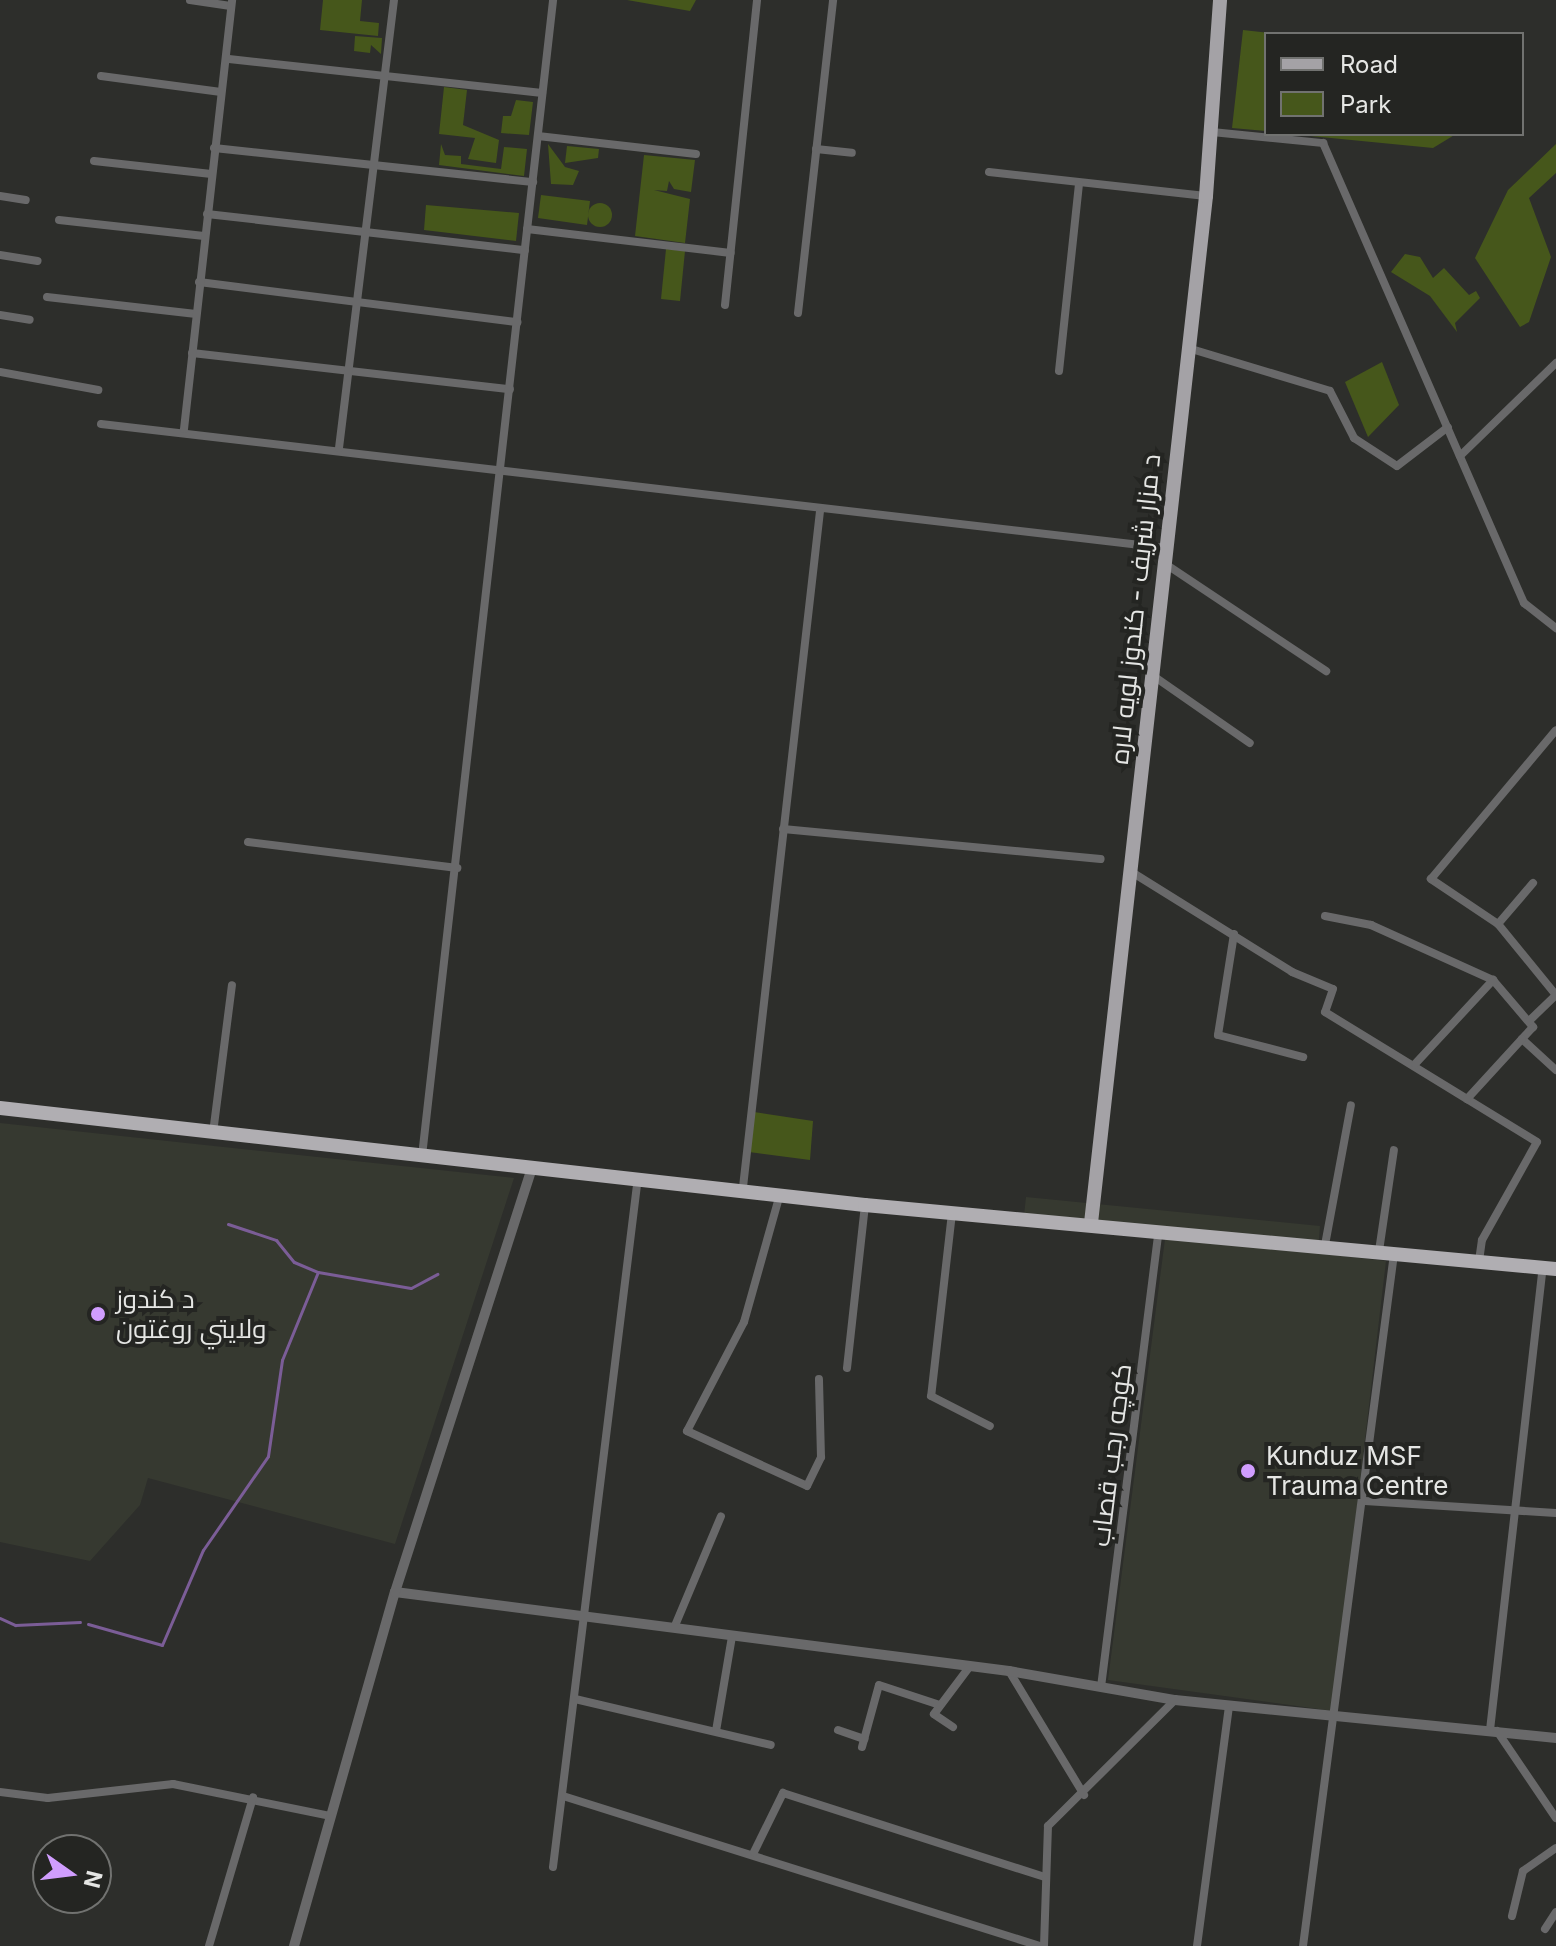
<!DOCTYPE html>
<meta charset="utf-8">
<style>
body{margin:0}
#map{position:relative;width:1556px;height:1946px;overflow:hidden;background:#2d2e2b;font-family:Inter,Cairo,sans-serif}
div>[style]{position:absolute}
.built>*{inset:0;background:#363930}
.green>*{inset:0;background:#46571b}
.round{border-radius:50%}
.stream>*{height:3px;margin:-1.5px;padding:0 1.5px;transform-origin:1.5px;border-radius:1.5px;background:#7b5d97}
.minor>*{height:8px;margin:-4px;padding:0 4px;transform-origin:4px;border-radius:4px;background:#69696a}
.tertiary>*{height:10px;margin:-5px;padding:0 5px;transform-origin:5px;border-radius:5px;background:#69696a}
.primary>*{height:14px;margin:-7px;padding:0 7px;transform-origin:7px;border-radius:7px;background:#a4a2a6}
.trunk>*{height:14px;margin:-7px;padding:0 7px;transform-origin:7px;border-radius:7px;background:#b0aeb2}
.dots>*{width:22px;height:22px;translate:-50% -50%;box-sizing:border-box;border:4px solid #242522;border-radius:50%}
span{translate:-50% -50%;white-space:nowrap;text-align:center;line-height:1.15;-webkit-text-stroke:8px #242522;paint-order:stroke}
.street-label{font-size:26px;color:#e5e6e4}
.poi-label{font-size:26px;color:#e5e6e4}
.left{translate:0 -50%;text-align:left}
.legend{position:absolute;left:1264px;top:32px;width:260px;height:104px;box-sizing:border-box;background:#242522;border:2px solid #717270;margin:0;padding:10px 14px;list-style:none;font-size:24px;color:#e5e6e4}
.legend li{display:flex;align-items:center;gap:16px;height:40px}
.legend b{width:40px;border:2px solid #717270}
.north{position:absolute;left:32px;top:1834px;width:80px;height:80px;box-sizing:border-box;background:#242522;border:2px solid #717270;border-radius:50%;rotate:104deg;font-size:22px;font-weight:700;line-height:32px;text-align:center;color:#e5e6e4}
.north::after{content:'';display:block;margin:auto;width:28px;height:36px;background:#d09dfe;clip-path:polygon(50% 0,100% 100%,50% 72%,0 100%)}
</style>
<div id="map">
<div class="built">
<div style="clip-path:polygon(0 1123px,514px 1178px,395px 1544px,148px 1478px,140px 1505px,90px 1561px,0 1542px)"></div>
<div style="clip-path:polygon(1026px 1197px,1320px 1226px,1318px 1253px,1386px 1261px,1333px 1711px,1108px 1680px,1165px 1239px,1023px 1225px)"></div>
</div>
<div class="green">
<div style="clip-path:polygon(323px 0,362px 0,360px 21px,379px 23px,378px 36px,320px 30px)"></div>
<div style="clip-path:polygon(627px 0,696px 0,690px 11px)"></div>
<div style="clip-path:polygon(1243px 30px,1278px 34px,1266px 34px,1266px 131px,1232px 128px)"></div>
<div style="clip-path:polygon(355px 36px,382px 38px,381px 54px,371px 45px,370px 53px,354px 51px)"></div>
<div style="clip-path:polygon(444px 87px,467px 90px,463px 125px,499px 140px,496px 163px,468px 159px,475px 138px,439px 134px)"></div>
<div style="clip-path:polygon(516px 100px,533px 102px,529px 135px,501px 133px,503px 116px,511px 116px)"></div>
<div style="clip-path:polygon(1290px 134px,1456px 134px,1433px 148px)"></div>
<div style="clip-path:polygon(441px 144px,445px 155px,461px 156px,461px 164px,501px 169px,504px 147px,527px 149px,524px 176px,439px 165px)"></div>
<div style="clip-path:polygon(548px 144px,565px 167px,579px 171px,573px 185px,551px 184px)"></div>
<div style="clip-path:polygon(1556px 144px,1556px 173px,1529px 198px,1551px 257px,1529px 322px,1520px 327px,1475px 258px,1508px 190px)"></div>
<div style="clip-path:polygon(567px 146px,599px 149px,598px 158px,565px 163px)"></div>
<div style="clip-path:polygon(644px 155px,695px 160px,691px 192px,674px 189px,669px 181px,667px 191px,654px 190px,690px 199px,685px 243px,635px 236px)"></div>
<div style="clip-path:polygon(541px 195px,590px 201px,587px 225px,538px 218px)"></div>
<div class="round" style="left:588px;top:203px;width:24px;height:24px"></div>
<div style="clip-path:polygon(426px 205px,519px 213px,516px 241px,424px 230px)"></div>
<div style="clip-path:polygon(666px 249px,685px 251px,680px 301px,661px 299px)"></div>
<div style="clip-path:polygon(1405px 254px,1420px 257px,1433px 278px,1444px 268px,1469px 295px,1476px 291px,1480px 298px,1455px 323px,1457px 332px,1430px 296px,1391px 272px)"></div>
<div style="clip-path:polygon(1382px 362px,1399px 405px,1368px 437px,1345px 382px)"></div>
<div style="clip-path:polygon(754px 1112px,813px 1121px,810px 1160px,749px 1152px)"></div>
</div>
<div class="stream">
<div style="left:228px;top:1224px;width:51px;rotate:18.4deg"></div>
<div style="left:276px;top:1240px;width:28px;rotate:51deg"></div>
<div style="left:294px;top:1262px;width:26px;rotate:23deg"></div>
<div style="left:318px;top:1272px;width:94px;rotate:9.8deg"></div>
<div style="left:411px;top:1288px;width:30px;rotate:-28deg"></div>
<div style="left:0;top:1618px;width:17px;rotate:25deg"></div>
<div style="left:15px;top:1625px;width:65px;rotate:-2.6deg"></div>
<div style="left:88px;top:1624px;width:77px;rotate:15.8deg"></div>
<div style="left:162px;top:1645px;width:103px;rotate:-66.7deg"></div>
<div style="left:203px;top:1550px;width:114px;rotate:-55.3deg"></div>
<div style="left:268px;top:1456px;width:97px;rotate:-81.7deg"></div>
<div style="left:282px;top:1360px;width:95px;rotate:-67.8deg"></div>
</div>
<div class="minor">
<div style="left:190px;top:0;width:41px;rotate:8.3deg"></div>
<div style="left:229px;top:59px;width:315px;rotate:6.2deg"></div>
<div style="left:101px;top:76px;width:121px;rotate:7.6deg"></div>
<div style="left:1212px;top:132px;width:112px;rotate:5.7deg"></div>
<div style="left:1323px;top:143px;width:502px;rotate:66.4deg"></div>
<div style="left:1524px;top:603px;width:41px;rotate:38deg"></div>
<div style="left:538px;top:136px;width:159px;rotate:6.5deg"></div>
<div style="left:214px;top:148px;width:321px;rotate:6.1deg"></div>
<div style="left:816px;top:149px;width:36px;rotate:6deg"></div>
<div style="left:94px;top:161px;width:118px;rotate:6.3deg"></div>
<div style="left:989px;top:172px;width:218px;rotate:6.3deg"></div>
<div style="left:0;top:196px;width:26px;rotate:9deg"></div>
<div style="left:207px;top:214px;width:320px;rotate:6.5deg"></div>
<div style="left:59px;top:220px;width:146px;rotate:6.3deg"></div>
<div style="left:527px;top:229px;width:205px;rotate:6.7deg"></div>
<div style="left:0;top:255px;width:38px;rotate:9deg"></div>
<div style="left:199px;top:282px;width:321px;rotate:7.2deg"></div>
<div style="left:47px;top:297px;width:150px;rotate:6.5deg"></div>
<div style="left:725px;top:305px;width:307px;rotate:-84deg"></div>
<div style="left:798px;top:313px;width:315px;rotate:-83.6deg"></div>
<div style="left:0;top:315px;width:30px;rotate:9deg"></div>
<div style="left:1188px;top:348px;width:148px;rotate:16.8deg"></div>
<div style="left:1330px;top:391px;width:53px;rotate:62.9deg"></div>
<div style="left:1354px;top:438px;width:51px;rotate:33.1deg"></div>
<div style="left:1397px;top:466px;width:64px;rotate:-37.4deg"></div>
<div style="left:192px;top:353px;width:320px;rotate:6.5deg"></div>
<div style="left:1059px;top:371px;width:188px;rotate:-83.9deg"></div>
<div style="left:0;top:372px;width:100px;rotate:10.4deg"></div>
<div style="left:101px;top:424px;width:1072px;rotate:6.64deg"></div>
<div style="left:184px;top:429px;width:432px;rotate:-83.6deg"></div>
<div style="left:339px;top:448px;width:451px;rotate:-83deg"></div>
<div style="left:1460px;top:456px;width:134px;rotate:-44.1deg"></div>
<div style="left:1164px;top:563px;width:195px;rotate:33.7deg"></div>
<div style="left:1152px;top:675px;width:119px;rotate:34.8deg"></div>
<div style="left:783px;top:829px;width:319px;rotate:5.4deg"></div>
<div style="left:248px;top:842px;width:211px;rotate:7.1deg"></div>
<div style="left:1130px;top:871px;width:191px;rotate:31.9deg"></div>
<div style="left:1292px;top:972px;width:44px;rotate:22.5deg"></div>
<div style="left:1333px;top:989px;width:24px;rotate:109deg"></div>
<div style="left:1325px;top:1012px;width:167px;rotate:31.5deg"></div>
<div style="left:1325px;top:916px;width:47px;rotate:11.1deg"></div>
<div style="left:1371px;top:925px;width:134px;rotate:24.3deg"></div>
<div style="left:1493px;top:980px;width:62px;rotate:49.6deg"></div>
<div style="left:1533px;top:1027px;width:16px;rotate:133deg"></div>
<div style="left:1522px;top:1039px;width:46px;rotate:42.4deg"></div>
<div style="left:1498px;top:924px;width:54px;rotate:-49.5deg"></div>
<div style="left:1234px;top:934px;width:102px;rotate:99deg"></div>
<div style="left:1218px;top:1035px;width:88px;rotate:14.5deg"></div>
<div style="left:1556px;top:995px;width:92px;rotate:-129.2deg"></div>
<div style="left:1498px;top:924px;width:81px;rotate:-146.1deg"></div>
<div style="left:1431px;top:879px;width:194px;rotate:-50deg"></div>
<div style="left:1529px;top:1021px;width:37px;rotate:-44deg"></div>
<div style="left:1415px;top:1064px;width:115px;rotate:-47.1deg"></div>
<div style="left:213px;top:1133px;width:149px;rotate:-82.7deg"></div>
<div style="left:422px;top:1156px;width:1163px;rotate:-83.53deg"></div>
<div style="left:743px;top:1187px;width:680px;rotate:-83.5deg"></div>
<div style="left:780px;top:1194px;width:133px;rotate:105.7deg"></div>
<div style="left:744px;top:1322px;width:123px;rotate:117.6deg"></div>
<div style="left:687px;top:1431px;width:132px;rotate:24.6deg"></div>
<div style="left:807px;top:1486px;width:32px;rotate:-64deg"></div>
<div style="left:821px;top:1457px;width:78px;rotate:-91.5deg"></div>
<div style="left:952px;top:1213px;width:184px;rotate:96.5deg"></div>
<div style="left:931px;top:1396px;width:66px;rotate:27deg"></div>
<div style="left:1325px;top:1245px;width:142px;rotate:-79.5deg"></div>
<div style="left:1379px;top:1251px;width:102px;rotate:-81.6deg"></div>
<div style="left:1479px;top:1261px;width:21px;rotate:-82deg"></div>
<div style="left:1482px;top:1240px;width:112px;rotate:-60.7deg"></div>
<div style="left:1537px;top:1142px;width:82px;rotate:-148.4deg"></div>
<div style="left:1467px;top:1099px;width:81px;rotate:-47.5deg"></div>
<div style="left:847px;top:1368px;width:164px;rotate:-83.7deg"></div>
<div style="left:1365px;top:1501px;width:191px;rotate:3.6deg"></div>
<div style="left:674px;top:1628px;width:121px;rotate:-67.2deg"></div>
<div style="left:1009px;top:1671px;width:145px;rotate:58.8deg"></div>
<div style="left:1101px;top:1687px;width:460px;rotate:-82.8deg"></div>
<div style="left:575px;top:1699px;width:201px;rotate:13.2deg"></div>
<div style="left:953px;top:1727px;width:23px;rotate:-146deg"></div>
<div style="left:934px;top:1714px;width:60px;rotate:-53.1deg"></div>
<div style="left:838px;top:1730px;width:28px;rotate:19deg"></div>
<div style="left:1490px;top:1730px;width:466px;rotate:-83.5deg"></div>
<div style="left:716px;top:1731px;width:96px;rotate:-80.4deg"></div>
<div style="left:1497px;top:1731px;width:105px;rotate:55.9deg"></div>
<div style="left:862px;top:1747px;width:64px;rotate:-74.7deg"></div>
<div style="left:879px;top:1685px;width:64px;rotate:18.2deg"></div>
<div style="left:0;top:1792px;width:48px;rotate:7.1deg"></div>
<div style="left:48px;top:1798px;width:126px;rotate:-6.4deg"></div>
<div style="left:173px;top:1784px;width:160px;rotate:11.5deg"></div>
<div style="left:563px;top:1796px;width:500px;rotate:17.46deg"></div>
<div style="left:754px;top:1852px;width:66px;rotate:-63.8deg"></div>
<div style="left:783px;top:1793px;width:275px;rotate:17.8deg"></div>
<div style="left:553px;top:1867px;width:695px;rotate:-82.98deg"></div>
<div style="left:1512px;top:1916px;width:46px;rotate:-76.3deg"></div>
<div style="left:1523px;top:1871px;width:40px;rotate:-34.9deg"></div>
<div style="left:1545px;top:1929px;width:20px;rotate:-57deg"></div>
<div style="left:209px;top:1946px;width:155px;rotate:-73.5deg"></div>
<div style="left:1044px;top:1946px;width:120px;rotate:-88.1deg"></div>
<div style="left:1048px;top:1826px;width:179px;rotate:-44.8deg"></div>
<div style="left:1197px;top:1946px;width:243px;rotate:-82.4deg"></div>
<div style="left:1303px;top:1946px;width:698px;rotate:-82.51deg"></div>
</div>
<div class="tertiary">
<div style="left:395px;top:1592px;width:619px;rotate:7.33deg"></div>
<div style="left:1009px;top:1671px;width:169px;rotate:9.9deg"></div>
<div style="left:1175px;top:1700px;width:383px;rotate:5.7deg"></div>
<div style="left:294px;top:1946px;width:368px;rotate:-74.1deg"></div>
<div style="left:395px;top:1592px;width:447px;rotate:-72.1deg"></div>
</div>
<div class="primary">
<div style="left:1091px;top:1223px;width:1033px;rotate:-83.61deg"></div>
<div style="left:1206px;top:196px;width:196px;rotate:-85.9deg"></div>
</div>
<div class="trunk">
<div style="left:0;top:1108px;width:870px;rotate:6.4deg"></div>
<div style="left:865px;top:1205px;width:694px;rotate:5.29deg"></div>
</div>
<div class="dots">
<div style="left:98px;top:1314px;background:#d09dfe"></div>
<div style="left:1248px;top:1471px;background:#d09dfe"></div>
</div>
<div class="street-label">
<span style="left:1135px;top:609px;rotate:-84deg">د مزار شریف - کندوز لویه لاره</span>
<span style="left:1111px;top:1455px;rotate:-83deg">کوچه رجب قصاب</span>
</div>
<div class="poi-label">
<span class="left" style="left:116px;top:1314px">د کندوز<br>ولایتي روغتون</span>
<span class="left" style="left:1266px;top:1471px">Kunduz MSF<br>Trauma Centre</span>
</div>
<ul class="legend">
<li><b style="height:10px;background:#a4a2a6"></b>Road</li>
<li><b style="height:22px;background:#46571b"></b>Park</li>
</ul>
<div class="north">N</div>
</div>
